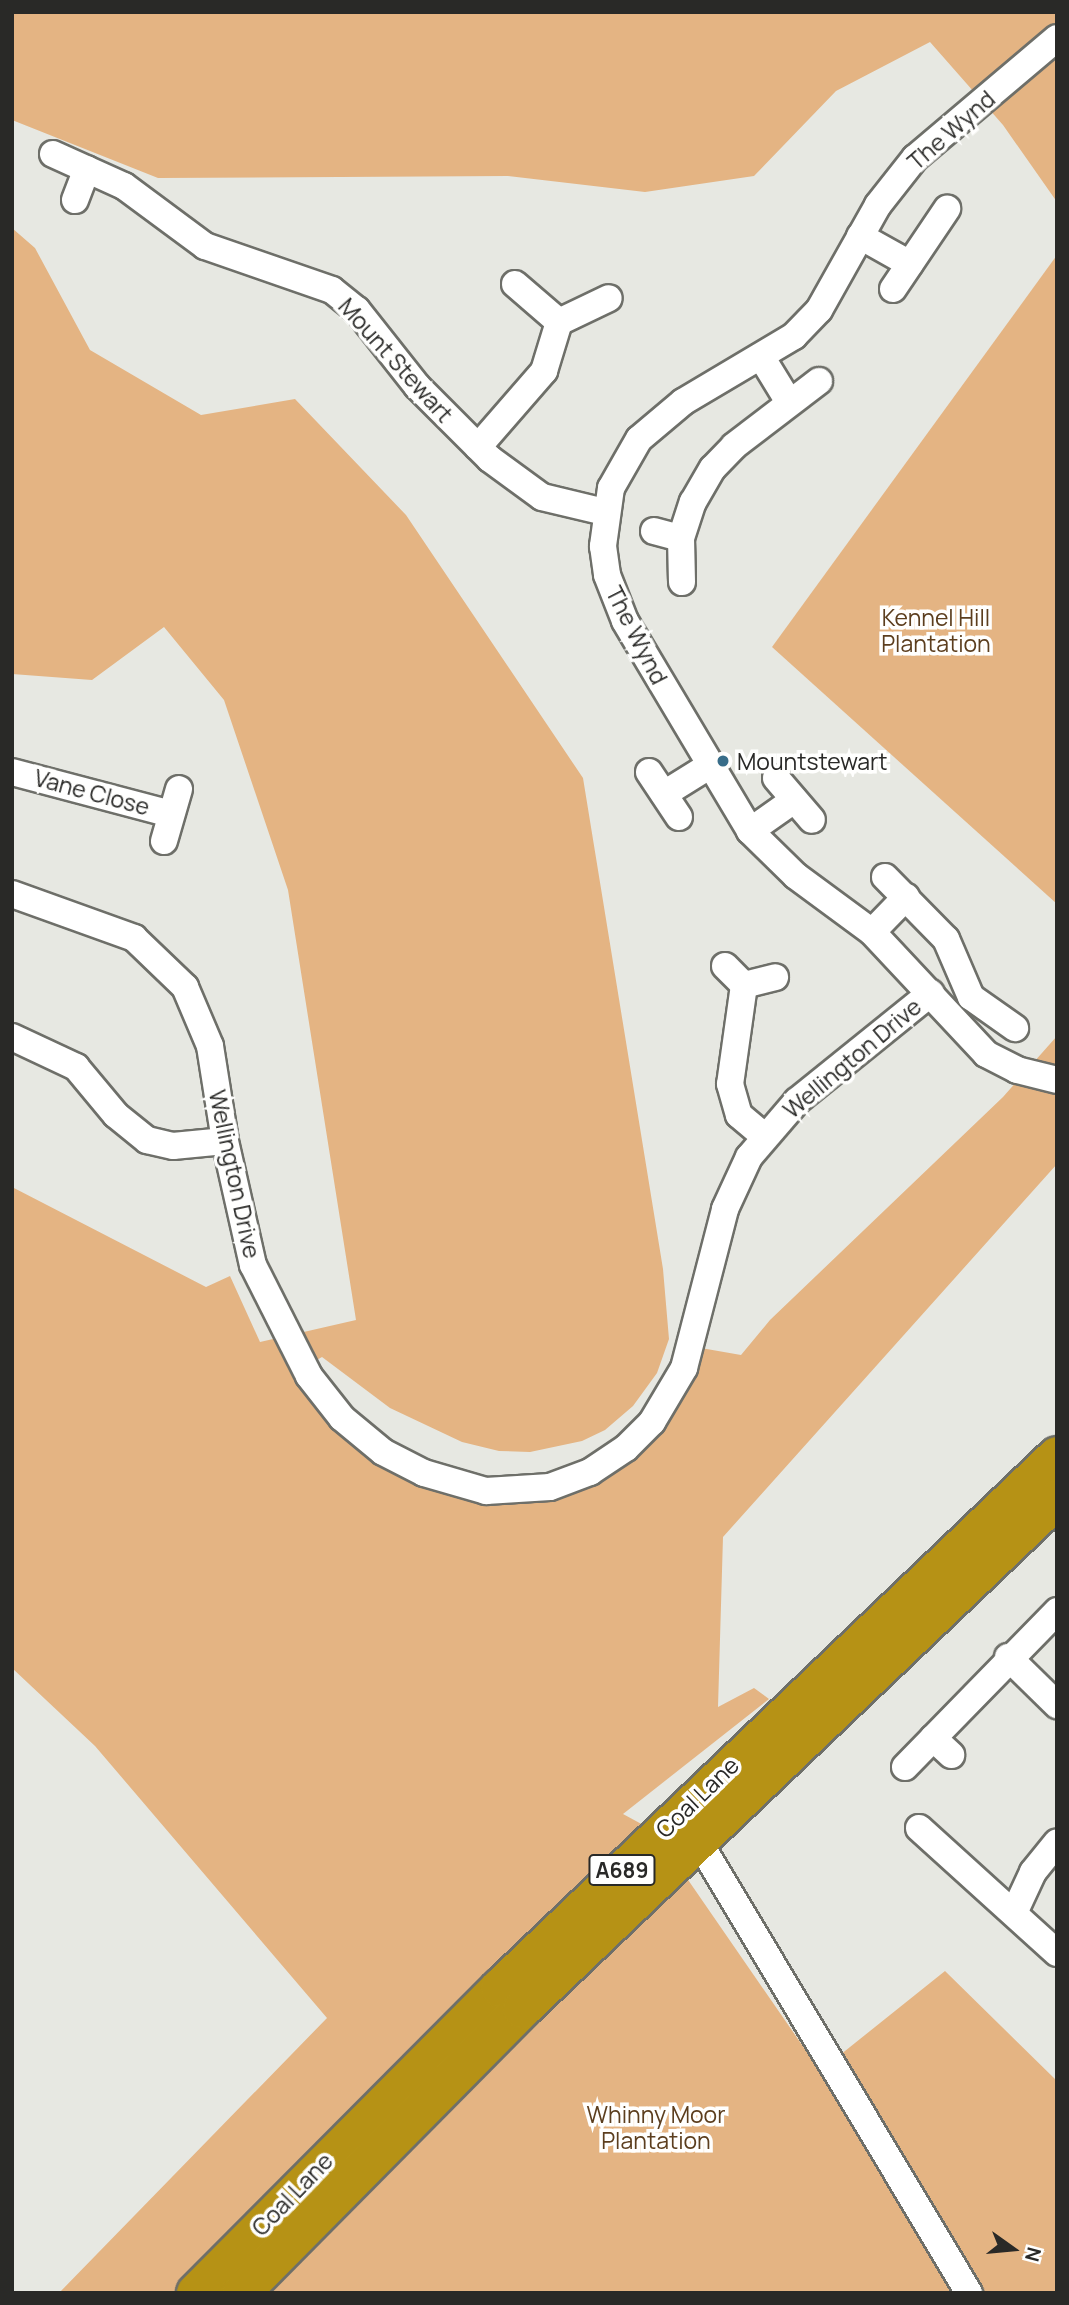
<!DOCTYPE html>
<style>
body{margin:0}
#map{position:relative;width:1069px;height:2305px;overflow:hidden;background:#e7e8e2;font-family:Manrope,sans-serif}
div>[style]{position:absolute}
.green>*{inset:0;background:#e4b483}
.roads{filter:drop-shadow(2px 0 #6e6f69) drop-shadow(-2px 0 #6e6f69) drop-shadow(0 2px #6e6f69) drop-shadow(0 -2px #6e6f69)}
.minor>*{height:26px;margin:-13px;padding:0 13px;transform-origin:13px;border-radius:13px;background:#fff}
.highway>*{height:38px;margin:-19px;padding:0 19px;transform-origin:19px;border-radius:19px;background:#b69215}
.dots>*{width:19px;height:19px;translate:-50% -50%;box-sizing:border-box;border:4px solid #fffffe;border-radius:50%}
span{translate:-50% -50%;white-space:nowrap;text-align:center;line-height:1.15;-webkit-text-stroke:7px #fffffe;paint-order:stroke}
.shield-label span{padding:2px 5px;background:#fffffe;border:2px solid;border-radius:5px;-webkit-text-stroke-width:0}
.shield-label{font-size:21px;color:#292927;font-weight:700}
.street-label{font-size:23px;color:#292927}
.park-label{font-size:23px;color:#5c3e1e}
.poi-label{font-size:23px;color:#292927}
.left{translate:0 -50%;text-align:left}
.frame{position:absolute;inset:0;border:14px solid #292927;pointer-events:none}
.north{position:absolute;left:978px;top:2214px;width:70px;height:70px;-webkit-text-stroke:5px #fffffe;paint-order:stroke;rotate:105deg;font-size:19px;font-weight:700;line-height:28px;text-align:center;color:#292927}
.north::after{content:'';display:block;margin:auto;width:24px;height:32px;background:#292927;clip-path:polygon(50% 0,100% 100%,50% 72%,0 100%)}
</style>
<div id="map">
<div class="green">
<div style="clip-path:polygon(12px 12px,1057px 12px,1057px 202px,1003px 125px,930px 42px,836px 91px,754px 176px,645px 192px,508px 176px,158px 178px,12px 120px)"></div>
<div style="clip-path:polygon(12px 228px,35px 248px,90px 350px,201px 415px,295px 399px,406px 515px,583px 778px,663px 1269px,669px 1339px,657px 1373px,633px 1406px,605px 1430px,582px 1441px,530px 1452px,499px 1451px,462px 1442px,390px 1408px,322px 1357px,296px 1372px,386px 1468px,438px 1492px,499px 1503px,573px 1489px,620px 1469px,654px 1437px,680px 1402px,701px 1348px,741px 1355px,770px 1320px,1003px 1097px,1057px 1036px,1057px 1164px,723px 1537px,718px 1707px,754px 1688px,769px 1699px,623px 1814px,647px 1827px,356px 2108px,174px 2293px,59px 2293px,327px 2018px,95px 1746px,12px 1668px,12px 1187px,206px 1287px,230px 1276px,260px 1342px,356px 1320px,288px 890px,224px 700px,164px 627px,92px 680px,12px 674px)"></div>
<div style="clip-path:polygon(1057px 255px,1057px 904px,772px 647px)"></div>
<div style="clip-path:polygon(684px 1874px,820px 2071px,945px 1971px,1057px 2081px,1057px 2293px,251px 2293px)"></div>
</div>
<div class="roads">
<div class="minor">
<div style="left:1057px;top:38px;width:186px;rotate:139.8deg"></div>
<div style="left:915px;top:158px;width:60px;rotate:128.2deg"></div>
<div style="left:878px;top:205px;width:120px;rotate:119.3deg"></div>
<div style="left:819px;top:310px;width:36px;rotate:134deg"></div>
<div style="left:794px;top:336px;width:129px;rotate:149.3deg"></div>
<div style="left:683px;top:402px;width:57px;rotate:139.9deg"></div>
<div style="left:639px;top:439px;width:56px;rotate:119.7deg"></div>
<div style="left:611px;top:488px;width:59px;rotate:97.9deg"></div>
<div style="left:603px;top:546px;width:29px;rotate:82deg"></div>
<div style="left:607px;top:575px;width:49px;rotate:68.6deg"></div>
<div style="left:625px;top:621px;width:244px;rotate:59.2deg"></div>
<div style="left:750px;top:831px;width:64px;rotate:44.4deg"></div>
<div style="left:796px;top:876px;width:94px;rotate:36.4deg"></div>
<div style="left:872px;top:932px;width:167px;rotate:46.9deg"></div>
<div style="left:986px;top:1054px;width:35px;rotate:27deg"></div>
<div style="left:1017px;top:1070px;width:41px;rotate:14deg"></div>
<div style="left:53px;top:154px;width:78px;rotate:24.3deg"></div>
<div style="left:124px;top:186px;width:101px;rotate:36.5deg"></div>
<div style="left:205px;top:246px;width:134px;rotate:19.1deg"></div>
<div style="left:332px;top:290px;width:32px;rotate:39deg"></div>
<div style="left:357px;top:310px;width:97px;rotate:51.7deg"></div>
<div style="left:417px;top:386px;width:103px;rotate:45deg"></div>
<div style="left:490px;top:459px;width:64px;rotate:36.2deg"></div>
<div style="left:542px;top:497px;width:65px;rotate:13.4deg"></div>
<div style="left:75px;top:200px;width:33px;rotate:-69deg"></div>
<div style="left:860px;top:236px;width:57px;rotate:29.2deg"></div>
<div style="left:515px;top:284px;width:58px;rotate:40.8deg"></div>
<div style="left:893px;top:289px;width:97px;rotate:-56deg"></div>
<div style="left:762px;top:358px;width:52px;rotate:58.5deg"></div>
<div style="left:478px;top:447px;width:101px;rotate:-49deg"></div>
<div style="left:544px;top:371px;width:51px;rotate:-73deg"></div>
<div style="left:559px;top:322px;width:55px;rotate:-25.6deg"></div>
<div style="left:654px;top:531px;width:28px;rotate:15deg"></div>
<div style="left:682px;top:582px;width:44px;rotate:-91.3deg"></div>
<div style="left:681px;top:538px;width:38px;rotate:-72deg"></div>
<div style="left:693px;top:502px;width:39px;rotate:-60deg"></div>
<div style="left:713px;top:468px;width:30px;rotate:-46deg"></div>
<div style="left:734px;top:446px;width:107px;rotate:-37.4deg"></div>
<div style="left:12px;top:772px;width:164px;rotate:14.8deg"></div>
<div style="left:649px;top:772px;width:54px;rotate:56.3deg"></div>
<div style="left:776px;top:778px;width:55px;rotate:49.4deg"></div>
<div style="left:664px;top:794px;width:53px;rotate:-31.9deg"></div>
<div style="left:750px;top:831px;width:54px;rotate:-35.2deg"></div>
<div style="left:164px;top:841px;width:54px;rotate:-73.9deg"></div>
<div style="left:885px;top:877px;width:87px;rotate:45.5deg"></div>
<div style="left:946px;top:939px;width:63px;rotate:66.7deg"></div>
<div style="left:971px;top:997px;width:54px;rotate:35.2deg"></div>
<div style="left:12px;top:894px;width:130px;rotate:19.8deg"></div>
<div style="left:134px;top:938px;width:71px;rotate:43.9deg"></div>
<div style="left:185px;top:987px;width:64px;rotate:67deg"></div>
<div style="left:210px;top:1046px;width:96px;rotate:81deg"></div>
<div style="left:225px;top:1141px;width:127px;rotate:77.3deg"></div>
<div style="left:253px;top:1265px;width:124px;rotate:63.2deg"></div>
<div style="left:309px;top:1376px;width:53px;rotate:51.8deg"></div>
<div style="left:342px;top:1418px;width:53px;rotate:39.7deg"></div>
<div style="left:383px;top:1452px;width:46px;rotate:27.1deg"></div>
<div style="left:424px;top:1473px;width:65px;rotate:16.2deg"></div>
<div style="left:486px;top:1491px;width:64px;rotate:-3.6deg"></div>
<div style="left:550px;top:1487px;width:43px;rotate:-20.6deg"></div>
<div style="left:590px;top:1472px;width:43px;rotate:-33.7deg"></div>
<div style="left:626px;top:1448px;width:37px;rotate:-45deg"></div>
<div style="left:652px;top:1422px;width:63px;rotate:-59.3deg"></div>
<div style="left:684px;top:1368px;width:164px;rotate:-75.5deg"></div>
<div style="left:725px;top:1209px;width:57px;rotate:-65.2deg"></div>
<div style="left:749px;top:1157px;width:74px;rotate:-49.4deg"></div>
<div style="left:797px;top:1101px;width:172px;rotate:-38.9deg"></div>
<div style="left:872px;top:932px;width:49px;rotate:-45.8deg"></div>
<div style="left:725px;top:966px;width:27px;rotate:45deg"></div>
<div style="left:744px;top:985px;width:32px;rotate:-14deg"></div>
<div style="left:744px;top:985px;width:100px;rotate:98deg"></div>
<div style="left:730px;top:1084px;width:32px;rotate:74deg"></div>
<div style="left:739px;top:1115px;width:33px;rotate:40deg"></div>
<div style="left:12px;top:1037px;width:71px;rotate:25.1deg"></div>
<div style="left:76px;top:1067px;width:62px;rotate:50.2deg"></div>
<div style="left:116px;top:1115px;width:40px;rotate:39deg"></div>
<div style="left:147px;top:1140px;width:27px;rotate:13deg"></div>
<div style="left:173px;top:1146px;width:52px;rotate:-5.5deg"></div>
<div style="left:1008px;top:1657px;width:69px;rotate:44.4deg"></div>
<div style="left:933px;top:1738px;width:25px;rotate:43deg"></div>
<div style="left:905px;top:1767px;width:218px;rotate:-45.7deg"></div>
<div style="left:919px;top:1828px;width:186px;rotate:42.2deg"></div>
<div style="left:699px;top:1842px;width:526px;rotate:59.09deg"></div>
<div style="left:1014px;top:1913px;width:45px;rotate:-65.1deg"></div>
<div style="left:1033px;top:1872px;width:38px;rotate:-51deg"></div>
</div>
<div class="highway">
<div style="left:196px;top:2293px;width:431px;rotate:-45.1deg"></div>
<div style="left:500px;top:1988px;width:770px;rotate:-43.68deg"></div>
<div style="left:241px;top:2293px;width:400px;rotate:-45.3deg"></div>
<div style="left:522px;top:2009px;width:739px;rotate:-43.63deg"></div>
</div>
</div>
<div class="dots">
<div style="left:723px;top:761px;background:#386d89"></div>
</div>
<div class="shield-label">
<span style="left:622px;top:1870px">A689</span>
</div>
<div class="street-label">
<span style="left:951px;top:130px;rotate:-41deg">The Wynd</span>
<span style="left:396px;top:360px;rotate:48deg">Mount Stewart</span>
<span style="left:637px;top:635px;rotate:63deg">The Wynd</span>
<span style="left:92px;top:792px;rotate:15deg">Vane Close</span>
<span style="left:852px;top:1058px;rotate:-40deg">Wellington Drive</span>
<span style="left:235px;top:1174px;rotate:78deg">Wellington Drive</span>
<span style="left:697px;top:1797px;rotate:-44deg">Coal Lane</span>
<span style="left:292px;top:2194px;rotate:-46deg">Coal Lane</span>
</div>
<div class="park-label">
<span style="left:936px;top:630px">Kennel Hill<br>Plantation</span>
<span style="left:656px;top:2127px">Whinny Moor<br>Plantation</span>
</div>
<div class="poi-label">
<span class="left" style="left:737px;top:761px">Mountstewart</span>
</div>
<div class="frame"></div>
<div class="north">N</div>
</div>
